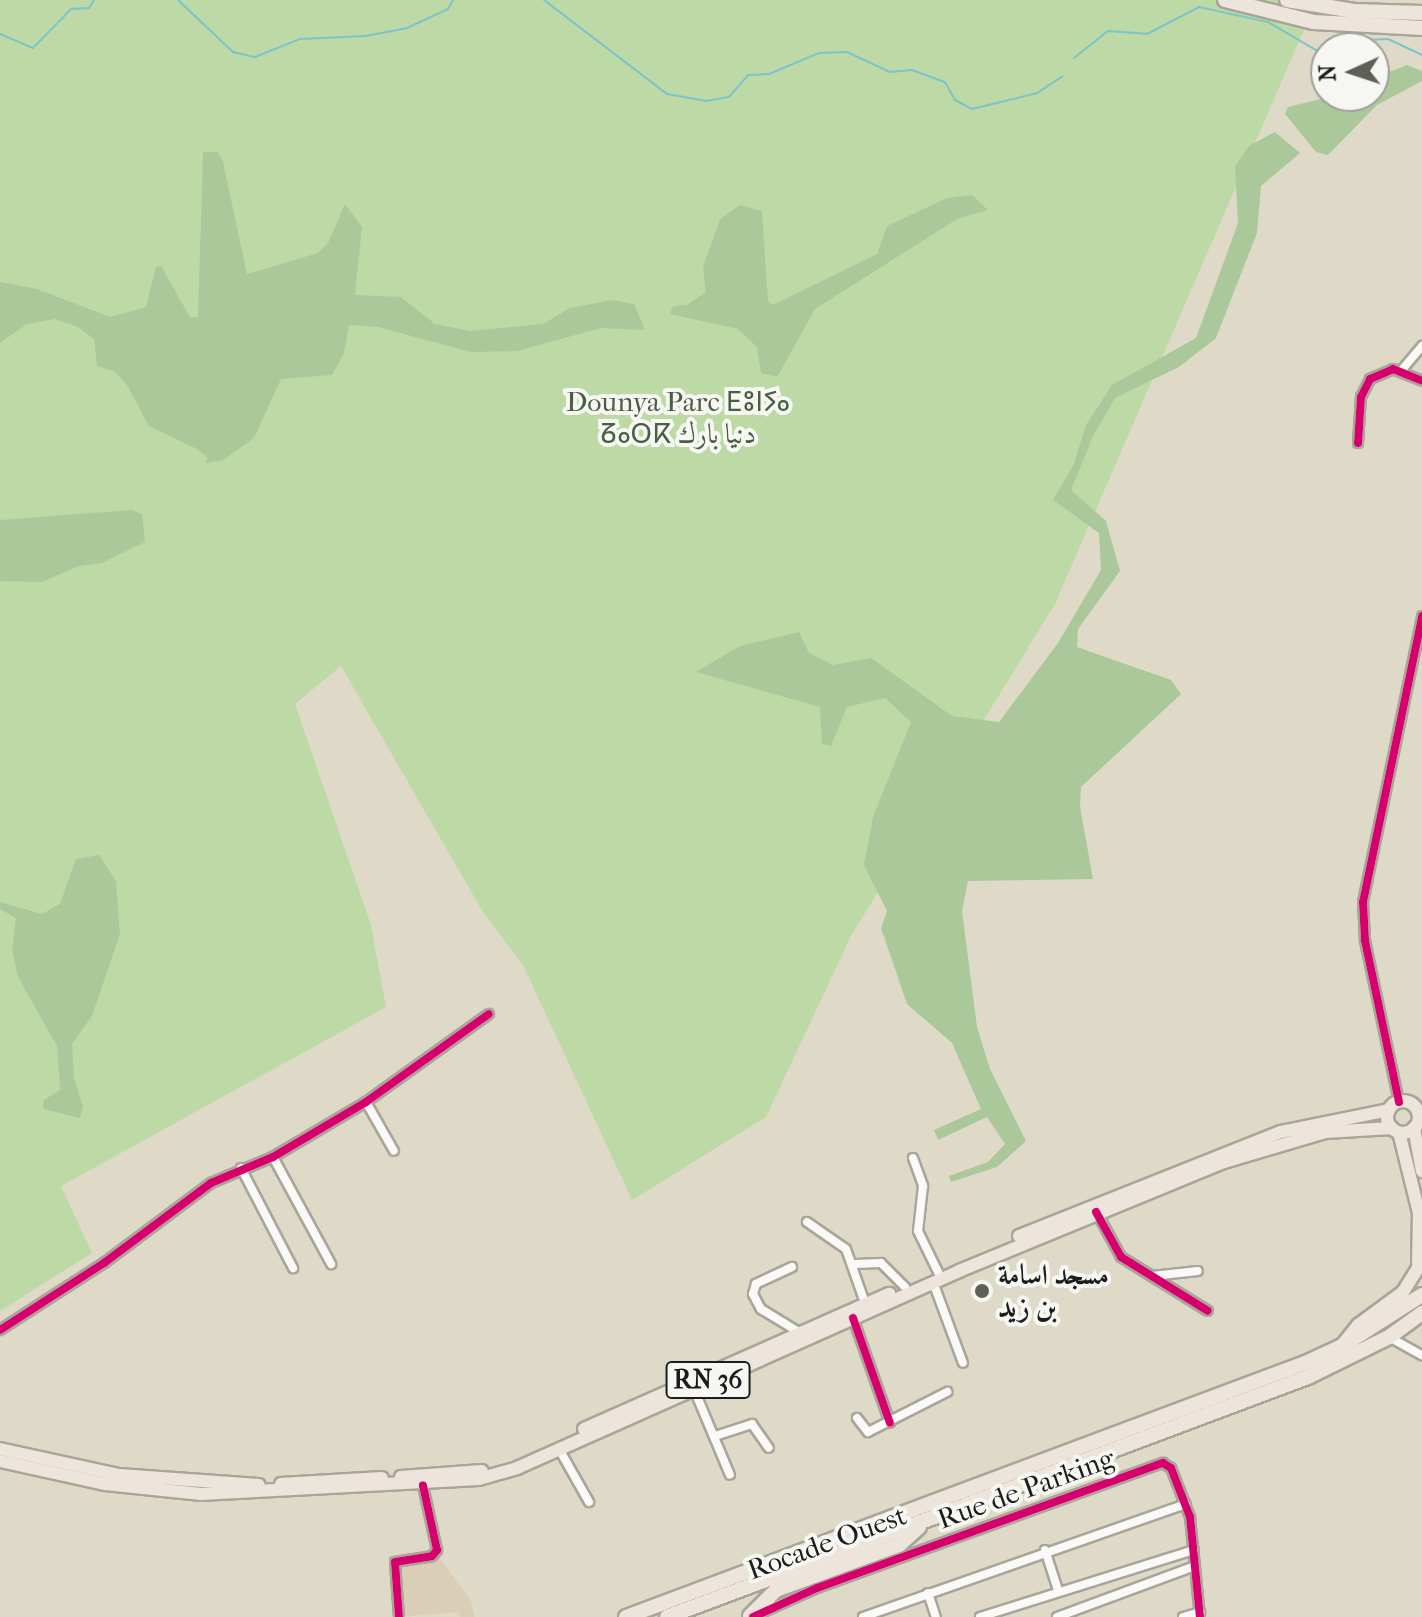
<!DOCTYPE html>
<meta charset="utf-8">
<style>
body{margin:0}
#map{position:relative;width:1422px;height:1617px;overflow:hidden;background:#dfdac7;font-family:"IM FELL French Canon",Amiri,"Noto Sans Tifinagh",serif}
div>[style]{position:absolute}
.built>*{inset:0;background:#daceb6}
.green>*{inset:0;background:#bcd9a6}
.forest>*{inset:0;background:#abc89b}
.stream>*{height:2px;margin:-1px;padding:0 1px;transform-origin:1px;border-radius:1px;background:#7bc4ca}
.roads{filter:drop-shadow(2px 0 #a8a599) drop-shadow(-2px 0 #a8a599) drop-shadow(0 2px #a8a599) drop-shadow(0 -2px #a8a599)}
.minor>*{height:8px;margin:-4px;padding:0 4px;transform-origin:4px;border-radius:4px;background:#faf9f7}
.primary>*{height:12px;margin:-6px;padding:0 6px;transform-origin:6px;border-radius:6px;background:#ede4db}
.primary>.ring{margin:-6px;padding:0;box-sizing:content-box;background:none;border:12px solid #ede4db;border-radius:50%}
.trunk>*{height:14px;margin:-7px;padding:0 7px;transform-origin:7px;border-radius:7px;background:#ede4db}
.motorway>*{height:14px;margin:-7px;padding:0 7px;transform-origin:7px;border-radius:7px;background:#ede4db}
.cycleway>*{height:8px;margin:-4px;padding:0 4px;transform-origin:4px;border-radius:4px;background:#d6006c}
.dots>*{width:22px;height:22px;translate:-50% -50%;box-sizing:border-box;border:4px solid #f6f6f2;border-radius:50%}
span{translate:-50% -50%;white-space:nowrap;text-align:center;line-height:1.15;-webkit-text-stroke:8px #f6f6f2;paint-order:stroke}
.shield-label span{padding:2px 6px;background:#f6f6f2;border:2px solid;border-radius:6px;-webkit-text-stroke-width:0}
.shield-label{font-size:26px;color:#1c1c1c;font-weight:700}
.park-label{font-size:28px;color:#4a5e43}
.poi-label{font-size:28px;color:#1c1c1c;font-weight:700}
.left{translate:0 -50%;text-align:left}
.street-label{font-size:28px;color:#1c1c1c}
.north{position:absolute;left:1310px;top:32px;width:80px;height:80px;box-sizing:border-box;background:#f6f6f2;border:2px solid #9f9f9c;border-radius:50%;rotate:267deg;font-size:22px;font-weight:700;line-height:32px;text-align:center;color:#1c1c1c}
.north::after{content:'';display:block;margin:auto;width:28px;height:36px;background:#605e58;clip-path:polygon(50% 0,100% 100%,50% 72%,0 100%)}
</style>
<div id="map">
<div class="built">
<div style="clip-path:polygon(438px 1556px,471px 1601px,475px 1617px,460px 1617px,459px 1612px,400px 1617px,395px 1560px)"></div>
</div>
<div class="green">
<div style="clip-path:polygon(0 0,1317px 0,1055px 604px,851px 936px,766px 1117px,632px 1200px,524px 967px,480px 907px,341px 666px,295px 704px,371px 925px,386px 1007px,61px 1186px,92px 1253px,0 1311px)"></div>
</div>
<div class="forest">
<div style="clip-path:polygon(1407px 65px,1422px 71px,1422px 81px,1377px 105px,1328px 155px,1316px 152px,1285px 114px,1288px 107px,1332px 96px,1374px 96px,1374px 78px)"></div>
<div style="clip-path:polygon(1275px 132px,1300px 153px,1261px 186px,1257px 233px,1216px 338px,1179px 367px,1115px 398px,1093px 436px,1071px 490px,1106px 521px,1120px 571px,1078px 629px,1077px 647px,1171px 680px,1181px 694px,1081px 787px,1080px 807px,1093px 879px,968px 881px,962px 911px,977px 1027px,990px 1069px,1026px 1141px,997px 1167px,951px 1182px,949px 1176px,988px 1162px,1005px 1144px,987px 1117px,938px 1140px,934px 1130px,981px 1109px,952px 1043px,907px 1004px,881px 928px,887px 911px,864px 865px,873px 817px,911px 722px,885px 698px,847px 707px,831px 746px,822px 744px,820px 707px,696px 672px,740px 646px,799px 632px,809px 653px,833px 665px,871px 658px,952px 716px,999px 722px,1058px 643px,1101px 570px,1099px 533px,1053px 500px,1074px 464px,1086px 425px,1112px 385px,1196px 338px,1238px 223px,1235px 166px,1249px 146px)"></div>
<div style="clip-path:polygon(203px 152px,218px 152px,223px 162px,247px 274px,318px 253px,328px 243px,345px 204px,362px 227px,355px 295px,401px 297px,435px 324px,470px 331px,543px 324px,570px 308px,612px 300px,634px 304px,645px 330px,601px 328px,517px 351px,471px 352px,378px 327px,349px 325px,344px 353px,332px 375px,281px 379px,254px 438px,223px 460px,205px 463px,208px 458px,197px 449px,149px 426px,127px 385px,114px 371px,97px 366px,94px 339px,78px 327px,55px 319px,27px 324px,0 343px,0 282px,37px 289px,110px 317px,146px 307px,156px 267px,161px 266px,190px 317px,198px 317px)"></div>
<div style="clip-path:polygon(972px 195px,988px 210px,957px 219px,815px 309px,777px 377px,761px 373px,757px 347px,738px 329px,670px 314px,673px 306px,687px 305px,706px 292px,703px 267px,720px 219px,740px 205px,762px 211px,768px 301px,773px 305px,877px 254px,887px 226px,947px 198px)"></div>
<div style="clip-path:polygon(132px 510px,142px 514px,145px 542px,102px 563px,79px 566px,42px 582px,0 581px,0 520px)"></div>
<div style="clip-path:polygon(99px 855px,116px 881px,120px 934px,92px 1016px,72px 1044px,74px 1078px,83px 1106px,80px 1118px,43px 1109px,44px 1100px,60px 1090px,57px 1046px,18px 977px,12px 950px,16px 918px,0 909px,0 902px,42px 914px,60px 904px,76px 859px)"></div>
</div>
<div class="stream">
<div style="left:178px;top:0;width:76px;rotate:43.4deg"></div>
<div style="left:233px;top:52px;width:23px;rotate:13deg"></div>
<div style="left:255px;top:57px;width:48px;rotate:-21.8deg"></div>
<div style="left:300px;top:39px;width:66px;rotate:-2.6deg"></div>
<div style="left:366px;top:36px;width:42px;rotate:-11deg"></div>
<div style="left:407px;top:28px;width:45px;rotate:-24.9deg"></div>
<div style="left:448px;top:9px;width:10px;rotate:-61deg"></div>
<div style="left:544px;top:0;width:155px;rotate:37.4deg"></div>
<div style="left:667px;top:94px;width:40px;rotate:10deg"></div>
<div style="left:706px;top:101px;width:23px;rotate:-10deg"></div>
<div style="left:729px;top:97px;width:29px;rotate:-49deg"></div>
<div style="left:748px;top:75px;width:21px;rotate:-3deg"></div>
<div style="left:769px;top:74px;width:54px;rotate:-22.8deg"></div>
<div style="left:819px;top:53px;width:28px;rotate:-2deg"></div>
<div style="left:847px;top:52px;width:47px;rotate:24.9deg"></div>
<div style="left:890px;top:72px;width:22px;rotate:-5deg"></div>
<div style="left:912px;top:70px;width:35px;rotate:20deg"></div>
<div style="left:945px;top:82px;width:21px;rotate:61deg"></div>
<div style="left:955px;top:100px;width:19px;rotate:28deg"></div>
<div style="left:972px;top:109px;width:67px;rotate:-13.8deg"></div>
<div style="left:1037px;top:93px;width:30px;rotate:-33deg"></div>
<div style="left:0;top:34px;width:36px;rotate:23deg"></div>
<div style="left:33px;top:48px;width:54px;rotate:-45.7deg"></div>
<div style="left:71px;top:9px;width:18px;rotate:-3deg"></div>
<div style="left:89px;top:8px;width:9px;rotate:-58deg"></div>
<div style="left:1360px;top:48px;width:12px;rotate:-42deg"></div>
<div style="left:1369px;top:40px;width:19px;rotate:-3deg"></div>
<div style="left:1388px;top:39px;width:38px;rotate:25deg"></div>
<div style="left:1074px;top:58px;width:43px;rotate:-38.5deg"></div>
<div style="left:1108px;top:31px;width:39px;rotate:4deg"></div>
<div style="left:1147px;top:34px;width:59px;rotate:-27.4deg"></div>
<div style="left:1199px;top:7px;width:71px;rotate:12.3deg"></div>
<div style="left:1268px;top:22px;width:67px;rotate:30.4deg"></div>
</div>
<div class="roads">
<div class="minor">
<div style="left:1401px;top:371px;width:33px;rotate:-50deg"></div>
<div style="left:1358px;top:443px;width:46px;rotate:-86.3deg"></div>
<div style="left:1361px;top:397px;width:20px;rotate:-63deg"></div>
<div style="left:1370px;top:379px;width:25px;rotate:-23deg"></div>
<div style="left:1393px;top:369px;width:31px;rotate:22deg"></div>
<div style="left:366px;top:1102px;width:56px;rotate:60.3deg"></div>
<div style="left:1399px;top:1102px;width:166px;rotate:-101.9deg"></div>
<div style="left:1365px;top:940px;width:38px;rotate:-93deg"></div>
<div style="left:1363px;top:902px;width:292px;rotate:-78.3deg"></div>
<div style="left:273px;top:1157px;width:122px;rotate:61.5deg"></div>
<div style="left:913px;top:1158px;width:30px;rotate:70deg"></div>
<div style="left:923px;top:1186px;width:45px;rotate:96.3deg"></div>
<div style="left:918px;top:1231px;width:46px;rotate:64deg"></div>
<div style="left:241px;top:1168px;width:113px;rotate:62.5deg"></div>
<div style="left:1097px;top:1213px;width:50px;rotate:61.4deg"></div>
<div style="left:1121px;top:1257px;width:102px;rotate:31.8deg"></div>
<div style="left:807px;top:1222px;width:47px;rotate:34.7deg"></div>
<div style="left:846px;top:1249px;width:57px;rotate:70.6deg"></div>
<div style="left:855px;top:1264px;width:26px;rotate:-2deg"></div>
<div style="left:881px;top:1263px;width:34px;rotate:45deg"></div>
<div style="left:792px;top:1267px;width:40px;rotate:155deg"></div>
<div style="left:756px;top:1284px;width:10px;rotate:107deg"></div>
<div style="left:753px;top:1294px;width:17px;rotate:62deg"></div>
<div style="left:761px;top:1309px;width:42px;rotate:31.4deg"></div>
<div style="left:1152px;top:1276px;width:46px;rotate:-6.2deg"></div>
<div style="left:933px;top:1282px;width:86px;rotate:69.7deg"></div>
<div style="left:853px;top:1318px;width:111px;rotate:70.6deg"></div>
<div style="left:0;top:1330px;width:124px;rotate:-32.8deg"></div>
<div style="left:104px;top:1263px;width:134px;rotate:-36.8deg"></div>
<div style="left:211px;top:1183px;width:67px;rotate:-22.8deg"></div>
<div style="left:273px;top:1157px;width:108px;rotate:-30.6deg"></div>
<div style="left:366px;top:1102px;width:151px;rotate:-35.6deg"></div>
<div style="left:1389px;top:1337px;width:38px;rotate:29deg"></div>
<div style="left:693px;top:1387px;width:95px;rotate:67.2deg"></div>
<div style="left:857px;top:1418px;width:18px;rotate:52deg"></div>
<div style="left:868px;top:1432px;width:89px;rotate:-26.9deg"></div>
<div style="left:715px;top:1436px;width:39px;rotate:-18deg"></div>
<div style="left:752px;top:1424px;width:29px;rotate:55deg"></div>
<div style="left:559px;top:1449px;width:61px;rotate:60.5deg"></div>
<div style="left:1045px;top:1550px;width:42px;rotate:72deg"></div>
<div style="left:928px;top:1593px;width:25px;rotate:72deg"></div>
<div style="left:754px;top:1616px;width:69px;rotate:-24deg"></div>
<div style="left:817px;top:1588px;width:368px;rotate:-19.9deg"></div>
<div style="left:1163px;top:1463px;width:9px;rotate:32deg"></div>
<div style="left:1171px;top:1468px;width:53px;rotate:68.8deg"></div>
<div style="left:1190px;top:1517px;width:100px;rotate:84.3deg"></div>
<div style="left:399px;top:1617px;width:55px;rotate:-94.2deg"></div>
<div style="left:395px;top:1562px;width:37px;rotate:-9deg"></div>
<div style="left:432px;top:1556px;width:8px;rotate:-50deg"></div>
<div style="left:437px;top:1550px;width:66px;rotate:-102.3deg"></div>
<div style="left:863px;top:1617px;width:342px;rotate:-19.3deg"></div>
<div style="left:980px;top:1617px;width:224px;rotate:-17.4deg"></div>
<div style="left:1057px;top:1617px;width:147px;rotate:-20.3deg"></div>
<div style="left:1183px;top:1617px;width:18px;rotate:-16deg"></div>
</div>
<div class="primary">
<div class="ring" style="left:1387px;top:1101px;width:20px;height:20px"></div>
<div style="left:1414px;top:1128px;width:44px;rotate:79.5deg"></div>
<div style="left:1019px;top:1236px;width:282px;rotate:-21.7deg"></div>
<div style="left:1281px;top:1132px;width:110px;rotate:-11.5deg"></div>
<div style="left:1342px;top:1345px;width:26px;rotate:-51deg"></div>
<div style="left:1358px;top:1325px;width:56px;rotate:-36.3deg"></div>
<div style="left:1403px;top:1292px;width:28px;rotate:-58deg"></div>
<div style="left:1418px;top:1268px;width:55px;rotate:-89deg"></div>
<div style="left:1419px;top:1213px;width:83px;rotate:-103.9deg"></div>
<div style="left:584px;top:1429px;width:334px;rotate:-23.9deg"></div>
<div style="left:0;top:1449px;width:122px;rotate:12.3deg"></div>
<div style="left:119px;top:1475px;width:140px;rotate:4.1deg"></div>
<div style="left:0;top:1461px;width:107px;rotate:12.4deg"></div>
<div style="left:105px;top:1484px;width:97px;rotate:5.9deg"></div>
<div style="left:201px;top:1494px;width:278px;rotate:-3.1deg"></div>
<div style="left:479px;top:1479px;width:40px;rotate:-16deg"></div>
<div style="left:517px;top:1468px;width:484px;rotate:-24deg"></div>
<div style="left:959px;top:1271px;width:287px;rotate:-22.4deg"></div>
<div style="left:1224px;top:1162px;width:105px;rotate:-16.5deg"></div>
<div style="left:1325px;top:1132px;width:67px;rotate:-3.4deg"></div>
<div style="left:401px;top:1477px;width:81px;rotate:-4.2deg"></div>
<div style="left:281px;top:1484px;width:101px;rotate:-3.4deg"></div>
</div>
<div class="trunk">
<div style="left:750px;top:1616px;width:37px;rotate:-45deg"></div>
<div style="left:776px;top:1590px;width:131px;rotate:-20.1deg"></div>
<div style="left:899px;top:1545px;width:27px;rotate:-42deg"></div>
<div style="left:626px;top:1617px;width:725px;rotate:-20.51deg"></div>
<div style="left:1305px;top:1363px;width:41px;rotate:-24.7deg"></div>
<div style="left:1342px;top:1346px;width:95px;rotate:-32.5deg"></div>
<div style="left:667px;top:1617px;width:684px;rotate:-20.53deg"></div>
<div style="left:1308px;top:1377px;width:90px;rotate:-26.3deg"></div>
<div style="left:1389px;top:1337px;width:41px;rotate:-36deg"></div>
</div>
<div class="motorway">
<div style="left:1225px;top:0;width:92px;rotate:13.9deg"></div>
<div style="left:1314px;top:22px;width:108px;rotate:3.2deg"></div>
<div style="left:1287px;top:0;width:68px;rotate:9.3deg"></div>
<div style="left:1354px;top:11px;width:68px;rotate:1.7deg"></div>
</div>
</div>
<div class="cycleway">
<div style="left:1358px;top:443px;width:46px;rotate:-86.3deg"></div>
<div style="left:1361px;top:397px;width:20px;rotate:-63deg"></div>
<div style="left:1370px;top:379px;width:25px;rotate:-23deg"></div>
<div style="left:1393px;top:369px;width:31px;rotate:22deg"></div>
<div style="left:1399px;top:1102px;width:166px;rotate:-101.9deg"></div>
<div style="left:1365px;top:940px;width:38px;rotate:-93deg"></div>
<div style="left:1363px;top:902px;width:292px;rotate:-78.3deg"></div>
<div style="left:1096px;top:1212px;width:51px;rotate:60.9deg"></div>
<div style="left:1121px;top:1257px;width:102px;rotate:31.8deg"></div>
<div style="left:853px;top:1318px;width:111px;rotate:70.6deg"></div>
<div style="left:0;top:1330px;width:124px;rotate:-32.8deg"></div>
<div style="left:104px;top:1263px;width:134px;rotate:-36.8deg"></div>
<div style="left:211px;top:1183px;width:67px;rotate:-22.8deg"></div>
<div style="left:273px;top:1157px;width:108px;rotate:-30.6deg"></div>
<div style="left:366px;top:1102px;width:151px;rotate:-35.6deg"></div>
<div style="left:399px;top:1617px;width:55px;rotate:-94.2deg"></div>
<div style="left:395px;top:1562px;width:37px;rotate:-9deg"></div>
<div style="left:432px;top:1556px;width:8px;rotate:-50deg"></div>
<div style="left:437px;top:1550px;width:66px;rotate:-102.3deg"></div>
<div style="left:753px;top:1617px;width:70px;rotate:-24.4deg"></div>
<div style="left:817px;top:1588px;width:368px;rotate:-19.9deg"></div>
<div style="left:1163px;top:1463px;width:9px;rotate:32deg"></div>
<div style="left:1171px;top:1468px;width:53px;rotate:68.8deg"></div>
<div style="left:1190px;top:1517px;width:100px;rotate:84.3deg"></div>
</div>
<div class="dots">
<div style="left:982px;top:1291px;background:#605e58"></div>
</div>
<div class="shield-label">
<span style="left:708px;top:1380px">RN 36</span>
</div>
<div class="park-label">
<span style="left:678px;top:418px">Dounya Parc ⴹⵓⵏⵢⴰ<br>ⵒⴰⵔⴽ دنيا بارك</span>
</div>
<div class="poi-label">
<span class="left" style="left:998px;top:1291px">مسجد اسامة<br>بن زيد</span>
</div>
<div class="street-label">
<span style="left:1026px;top:1489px;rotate:-20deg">Rue de Parking</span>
<span style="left:827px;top:1543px;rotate:-20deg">Rocade Ouest</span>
</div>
<div class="north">N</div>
</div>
